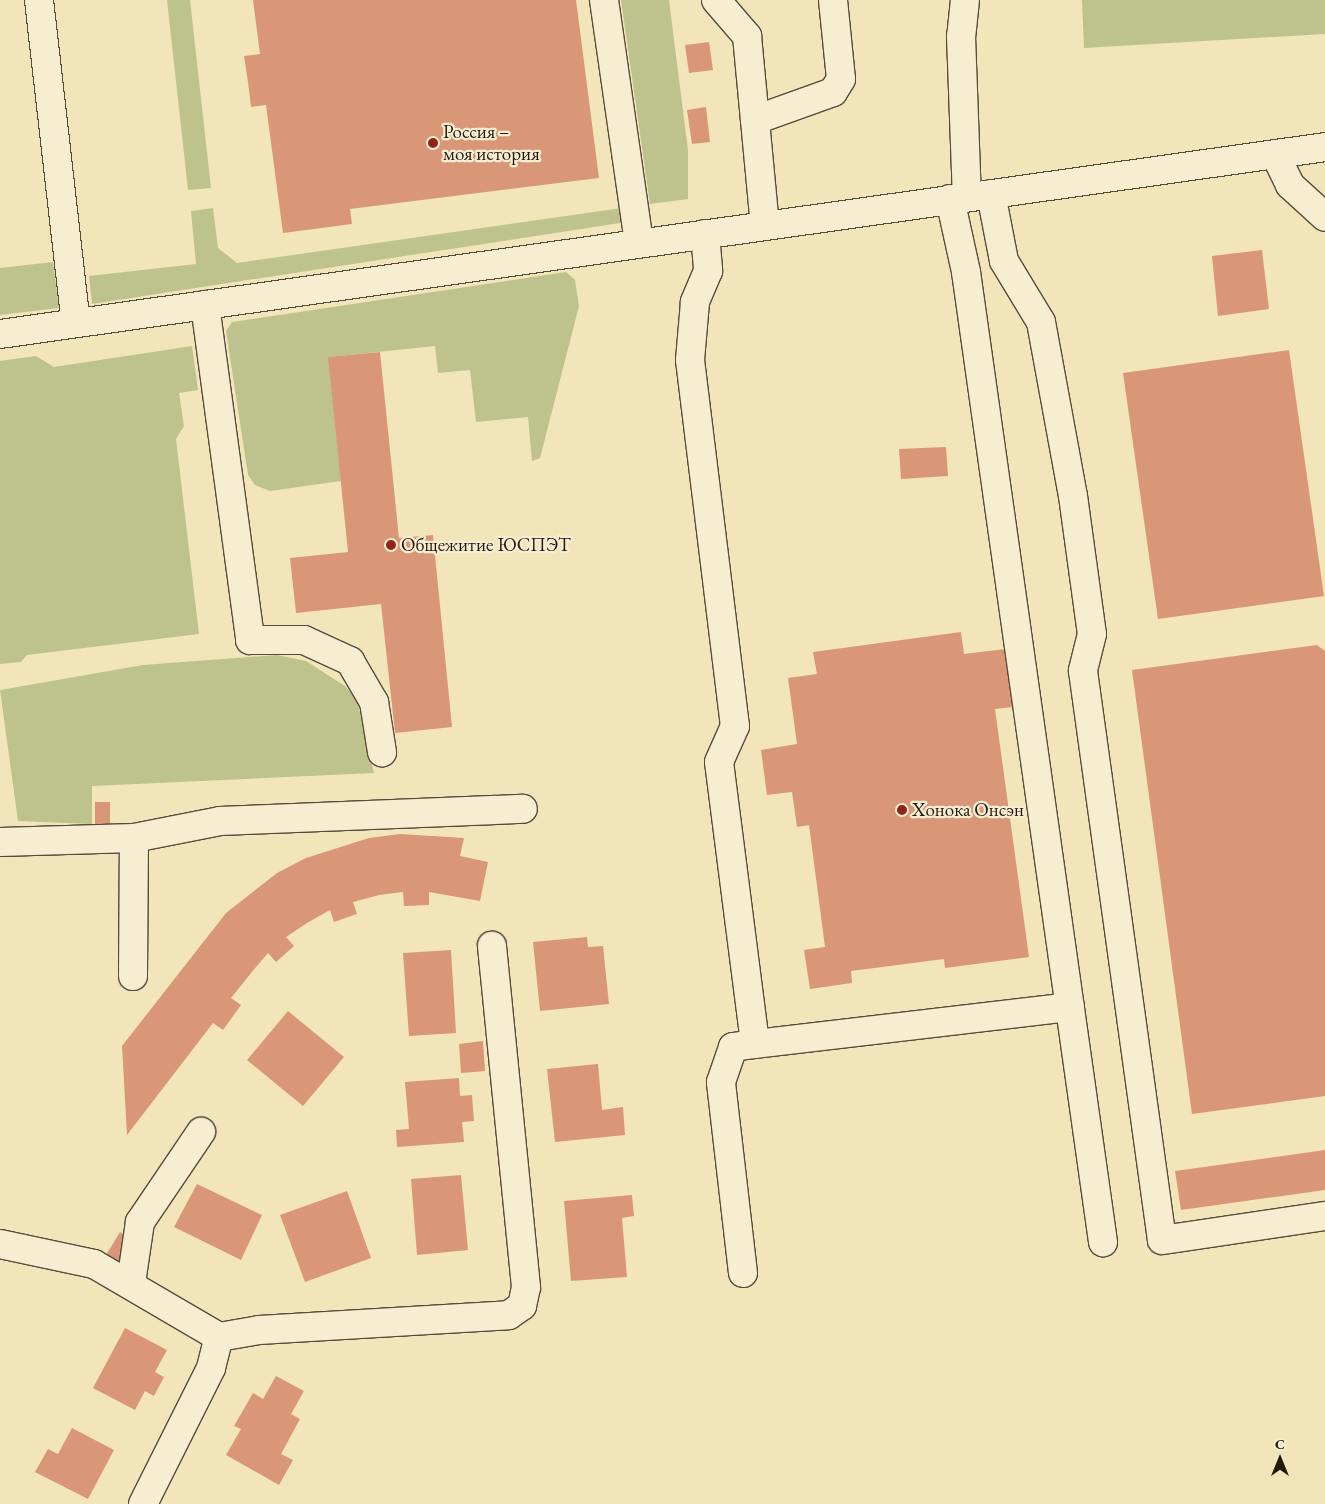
<!DOCTYPE html>
<meta charset="utf-8">
<style>
body{margin:0}
#map{position:relative;width:1325px;height:1504px;overflow:hidden;background:#f2e5ba;font-family:"EB Garamond",serif}
div>[style]{position:absolute}
.green>*{inset:0;background:#bec38d}
.building>*{inset:0;background:#d99778}
.roads{filter:drop-shadow(1px 0 #584b3d) drop-shadow(-1px 0 #584b3d) drop-shadow(0 1px #584b3d) drop-shadow(0 -1px #584b3d)}
.minor>*{height:28px;margin:-14px;padding:0 14px;transform-origin:14px;border-radius:14px;background:#f7eed2}
.dots>*{width:14px;height:14px;translate:-50% -50%;box-sizing:border-box;border:2px solid #f7eed2;border-radius:50%}
span{translate:-50% -50%;white-space:nowrap;text-align:center;line-height:1.15;-webkit-text-stroke:4.5px #f7eed2;paint-order:stroke}
.poi-label{font-size:19px;color:#241813}
.left{translate:0 -50%;text-align:left}
.north{position:absolute;left:1255px;top:1434px;width:50px;height:50px;-webkit-text-stroke:4px #f7eed2;paint-order:stroke;rotate:0deg;font-size:14px;font-weight:700;line-height:20px;text-align:center;color:#241813}
.north::after{content:'';display:block;margin:auto;width:18px;height:22px;background:#241813;clip-path:polygon(50% 0,100% 100%,50% 72%,0 100%)}
</style>
<div id="map">
<div class="green">
<div style="clip-path:polygon(167px 0,190px 0,211px 188px,188px 190px)"></div>
<div style="clip-path:polygon(621px 0,669px 0,688px 150px,688px 199px,650px 204px)"></div>
<div style="clip-path:polygon(1082px 0,1325px 0,1325px 34px,1084px 48px)"></div>
<div style="clip-path:polygon(213px 208px,218px 248px,237px 263px,622px 208px,624px 218px,620px 223px,92px 304px,89px 276px,196px 264px,191px 211px)"></div>
<div style="clip-path:polygon(53px 262px,59px 308px,0 315px,0 268px)"></div>
<div style="clip-path:polygon(566px 272px,575px 280px,579px 306px,540px 458px,532px 461px,528px 417px,476px 422px,470px 370px,438px 373px,435px 346px,329px 357px,341px 481px,270px 491px,255px 485px,248px 475px,226px 331px,232px 322px)"></div>
<div style="clip-path:polygon(192px 346px,198px 390px,179px 393px,184px 426px,176px 439px,199px 634px,27px 655px,21px 662px,0 664px,0 361px,36px 356px,54px 367px)"></div>
<div style="clip-path:polygon(277px 655px,306px 661px,345px 686px,357px 700px,374px 773px,92px 786px,92px 824px,18px 821px,0 690px,143px 665px)"></div>
</div>
<div class="building">
<div style="clip-path:polygon(253px 0,576px 0,599px 178px,350px 209px,352px 224px,283px 233px,266px 105px,251px 107px,248px 82px,244px 56px,260px 54px)"></div>
<div style="clip-path:polygon(709px 42px,713px 70px,689px 73px,685px 45px)"></div>
<div style="clip-path:polygon(706px 107px,710px 142px,692px 144px,687px 110px)"></div>
<div style="clip-path:polygon(1262px 250px,1269px 309px,1218px 316px,1212px 256px)"></div>
<div style="clip-path:polygon(1289px 350px,1324px 596px,1158px 619px,1123px 373px)"></div>
<div style="clip-path:polygon(380px 352px,399px 538px,433px 535px,452px 727px,395px 733px,381px 604px,296px 613px,290px 558px,348px 552px,328px 357px)"></div>
<div style="clip-path:polygon(946px 447px,948px 476px,901px 479px,899px 449px)"></div>
<div style="clip-path:polygon(961px 632px,964px 654px,1005px 649px,1013px 707px,995px 709px,1029px 957px,945px 968px,944px 959px,851px 971px,852px 983px,810px 989px,804px 950px,825px 947px,809px 825px,797px 827px,792px 792px,767px 795px,761px 750px,797px 744px,788px 678px,817px 674px,813px 652px)"></div>
<div style="clip-path:polygon(1317px 645px,1325px 651px,1325px 1096px,1192px 1114px,1132px 670px)"></div>
<div style="clip-path:polygon(95px 802px,110px 802px,110px 827px,95px 827px)"></div>
<div style="clip-path:polygon(400px 834px,464px 838px,460px 856px,488px 862px,480px 901px,429px 892px,429px 905px,404px 906px,403px 892px,379px 895px,353px 902px,357px 914px,334px 922px,330px 910px,307px 923px,286px 937px,294px 946px,276px 962px,268px 953px,251px 973px,231px 998px,241px 1005px,223px 1030px,213px 1023px,127px 1135px,122px 1046px,226px 913px,277px 873px,306px 858px,369px 838px)"></div>
<div style="clip-path:polygon(587px 937px,588px 947px,603px 946px,609px 1004px,540px 1011px,533px 942px)"></div>
<div style="clip-path:polygon(451px 950px,456px 1033px,409px 1036px,403px 953px)"></div>
<div style="clip-path:polygon(288px 1011px,344px 1057px,303px 1106px,247px 1060px)"></div>
<div style="clip-path:polygon(483px 1041px,485px 1071px,461px 1073px,459px 1044px)"></div>
<div style="clip-path:polygon(598px 1064px,602px 1110px,623px 1107px,625px 1135px,555px 1142px,547px 1069px)"></div>
<div style="clip-path:polygon(459px 1078px,460px 1096px,472px 1095px,474px 1121px,462px 1122px,464px 1142px,397px 1147px,396px 1130px,409px 1129px,405px 1082px)"></div>
<div style="clip-path:polygon(1325px 1150px,1325px 1190px,1181px 1210px,1175px 1171px)"></div>
<div style="clip-path:polygon(461px 1175px,468px 1250px,417px 1255px,411px 1179px)"></div>
<div style="clip-path:polygon(197px 1184px,262px 1215px,241px 1260px,174px 1227px)"></div>
<div style="clip-path:polygon(347px 1191px,371px 1258px,305px 1282px,280px 1215px)"></div>
<div style="clip-path:polygon(632px 1195px,634px 1216px,622px 1218px,627px 1277px,571px 1281px,564px 1201px)"></div>
<div style="clip-path:polygon(120px 1232px,134px 1240px,120px 1264px,106px 1255px)"></div>
<div style="clip-path:polygon(125px 1328px,167px 1350px,155px 1372px,164px 1377px,154px 1396px,145px 1391px,135px 1410px,93px 1388px)"></div>
<div style="clip-path:polygon(276px 1376px,304px 1391px,291px 1414px,300px 1419px,281px 1454px,293px 1460px,279px 1485px,226px 1455px,241px 1429px,234px 1426px,253px 1393px,263px 1399px)"></div>
<div style="clip-path:polygon(72px 1428px,114px 1450px,88px 1499px,35px 1472px,48px 1449px,58px 1454px)"></div>
</div>
<div class="roads">
<div class="minor">
<div style="left:39px;top:0;width:325px;rotate:83.5deg"></div>
<div style="left:604px;top:0;width:246px;rotate:81.8deg"></div>
<div style="left:716px;top:0;width:48px;rotate:49.3deg"></div>
<div style="left:747px;top:36px;width:190px;rotate:84.6deg"></div>
<div style="left:965px;top:0;width:36px;rotate:96deg"></div>
<div style="left:961px;top:36px;width:160px;rotate:87.9deg"></div>
<div style="left:755px;top:120px;width:83px;rotate:-19.7deg"></div>
<div style="left:833px;top:92px;width:15px;rotate:-58deg"></div>
<div style="left:841px;top:79px;width:79px;rotate:-95.8deg"></div>
<div style="left:1276px;top:156px;width:32px;rotate:64deg"></div>
<div style="left:1290px;top:185px;width:47px;rotate:42.4deg"></div>
<div style="left:991px;top:194px;width:68px;rotate:79deg"></div>
<div style="left:1004px;top:261px;width:71px;rotate:58.8deg"></div>
<div style="left:1041px;top:322px;width:177px;rotate:79.6deg"></div>
<div style="left:1073px;top:496px;width:139px;rotate:82.2deg"></div>
<div style="left:1092px;top:634px;width:38px;rotate:104deg"></div>
<div style="left:1083px;top:671px;width:574px;rotate:82.1deg"></div>
<div style="left:1162px;top:1240px;width:165px;rotate:-8.4deg"></div>
<div style="left:950px;top:199px;width:75px;rotate:77.6deg"></div>
<div style="left:966px;top:272px;width:980px;rotate:81.96deg"></div>
<div style="left:705px;top:234px;width:37px;rotate:85deg"></div>
<div style="left:708px;top:271px;width:34px;rotate:113deg"></div>
<div style="left:695px;top:302px;width:58px;rotate:94.9deg"></div>
<div style="left:690px;top:360px;width:369px;rotate:83deg"></div>
<div style="left:735px;top:726px;width:39px;rotate:114deg"></div>
<div style="left:719px;top:762px;width:284px;rotate:82.7deg"></div>
<div style="left:755px;top:1044px;width:317px;rotate:-6.7deg"></div>
<div style="left:205px;top:305px;width:338px;rotate:82.3deg"></div>
<div style="left:250px;top:640px;width:54px"></div>
<div style="left:304px;top:640px;width:51px;rotate:24.5deg"></div>
<div style="left:350px;top:661px;width:48px;rotate:59.7deg"></div>
<div style="left:374px;top:702px;width:51px;rotate:80.9deg"></div>
<div style="left:0;top:334px;width:1338px;rotate:-8.03deg"></div>
<div style="left:0;top:842px;width:134px;rotate:-1.7deg"></div>
<div style="left:134px;top:838px;width:88px;rotate:-11.2deg"></div>
<div style="left:220px;top:821px;width:303px;rotate:-2.3deg"></div>
<div style="left:133px;top:976px;width:138px;rotate:-89.6deg"></div>
<div style="left:0;top:1244px;width:96px;rotate:12deg"></div>
<div style="left:94px;top:1264px;width:145px;rotate:30.3deg"></div>
<div style="left:219px;top:1337px;width:41px;rotate:-9.9deg"></div>
<div style="left:259px;top:1330px;width:250px;rotate:-3.4deg"></div>
<div style="left:509px;top:1315px;width:16px;rotate:-35deg"></div>
<div style="left:522px;top:1306px;width:19px;rotate:-78deg"></div>
<div style="left:526px;top:1287px;width:343px;rotate:-95.7deg"></div>
<div style="left:743px;top:1273px;width:192px;rotate:-96.6deg"></div>
<div style="left:721px;top:1082px;width:37px;rotate:-71deg"></div>
<div style="left:733px;top:1047px;width:22px;rotate:-8deg"></div>
<div style="left:131px;top:1283px;width:62px;rotate:-81.6deg"></div>
<div style="left:140px;top:1222px;width:109px;rotate:-55.9deg"></div>
<div style="left:143px;top:1504px;width:152px;rotate:-63.4deg"></div>
<div style="left:211px;top:1368px;width:32px;rotate:-76deg"></div>
</div>
</div>
<div class="dots">
<div style="left:433px;top:143px;background:#8f2418"></div>
<div style="left:391px;top:545px;background:#8f2418"></div>
<div style="left:902px;top:810px;background:#8f2418"></div>
</div>
<div class="poi-label">
<span class="left" style="left:443px;top:143px">Россия –<br>моя история</span>
<span class="left" style="left:401px;top:545px">Общежитие ЮСПЭТ</span>
<span class="left" style="left:912px;top:810px">Хонока Онсэн</span>
</div>
<div class="north">С</div>
</div>
